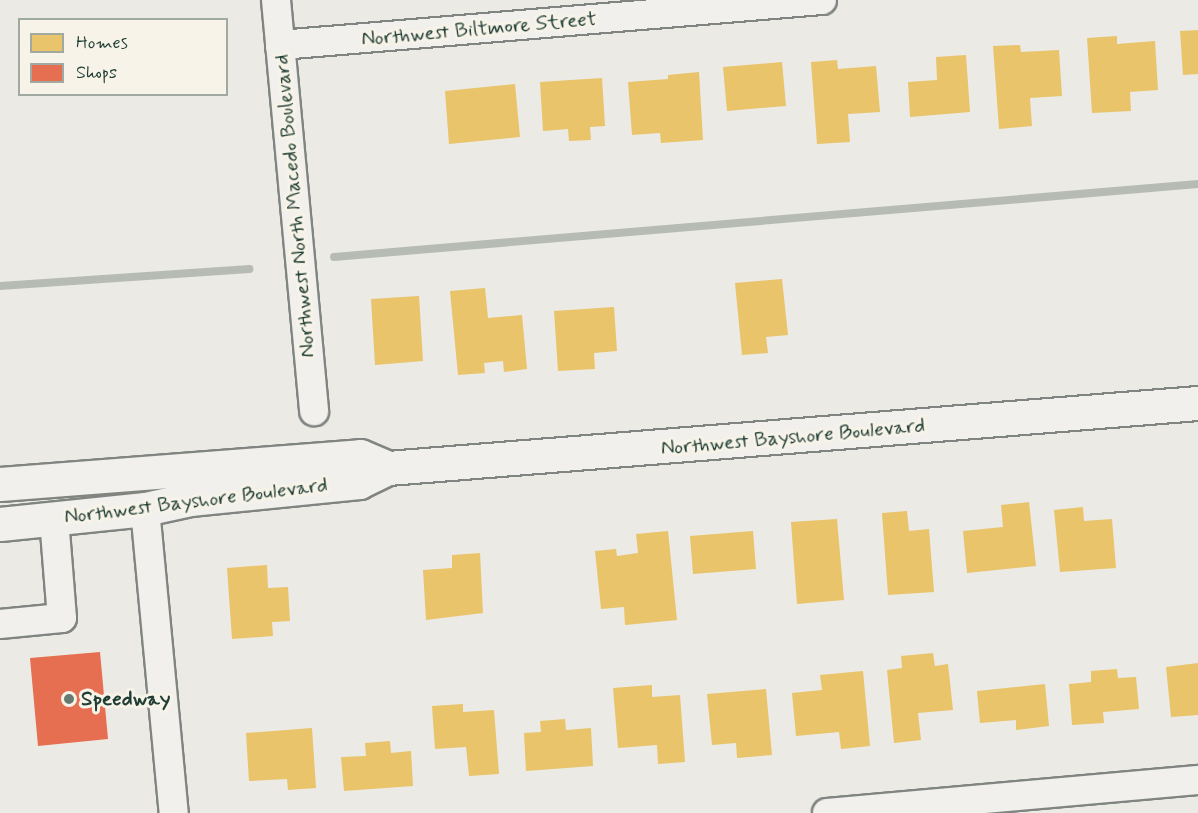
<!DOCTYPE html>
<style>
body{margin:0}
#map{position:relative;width:1198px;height:813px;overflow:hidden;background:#ebeae4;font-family:Mynerve,sans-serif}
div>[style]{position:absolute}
.homes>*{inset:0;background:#e9c46a}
.shops>*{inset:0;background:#e76f51}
.stream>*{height:8px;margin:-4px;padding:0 4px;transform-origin:4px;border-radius:4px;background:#b6bcb4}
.roads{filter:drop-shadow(2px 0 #808581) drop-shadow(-2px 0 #808581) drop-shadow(0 2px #808581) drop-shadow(0 -2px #808581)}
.minor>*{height:28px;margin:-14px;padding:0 14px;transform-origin:14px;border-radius:14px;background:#f1f0ec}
.major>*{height:33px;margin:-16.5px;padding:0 16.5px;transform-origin:16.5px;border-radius:16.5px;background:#f1f0ec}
.dots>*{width:16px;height:16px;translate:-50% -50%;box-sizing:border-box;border:3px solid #f7f3e8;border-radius:50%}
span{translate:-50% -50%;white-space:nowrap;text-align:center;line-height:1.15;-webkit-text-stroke:6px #f7f3e8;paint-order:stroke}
.street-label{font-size:21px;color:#1f3d34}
.poi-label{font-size:21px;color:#1f3d34;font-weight:700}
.left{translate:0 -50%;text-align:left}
.legend{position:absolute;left:18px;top:18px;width:210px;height:78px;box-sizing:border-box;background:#f7f3e8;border:2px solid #a1aaa0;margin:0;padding:8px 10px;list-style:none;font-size:18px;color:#1f3d34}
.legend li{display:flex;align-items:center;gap:12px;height:30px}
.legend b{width:30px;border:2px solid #a1aaa0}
</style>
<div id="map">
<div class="homes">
<div style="clip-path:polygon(1198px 30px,1198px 74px,1183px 75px,1180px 31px)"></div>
<div style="clip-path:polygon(1117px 36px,1117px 44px,1155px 41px,1158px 90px,1130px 92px,1131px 111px,1092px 113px,1087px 38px)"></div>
<div style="clip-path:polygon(1020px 45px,1021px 52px,1059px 50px,1062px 96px,1030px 98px,1032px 126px,999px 129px,993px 46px)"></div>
<div style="clip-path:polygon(966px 55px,970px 112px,910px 117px,908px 82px,937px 80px,936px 57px)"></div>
<div style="clip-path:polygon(837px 60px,838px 69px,876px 66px,880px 112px,848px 114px,850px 142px,817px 144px,811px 62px)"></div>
<div style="clip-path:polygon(782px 62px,786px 106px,727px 111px,723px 67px)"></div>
<div style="clip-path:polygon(699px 72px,703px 140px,661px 143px,660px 133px,632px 135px,628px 82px,668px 79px,668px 75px)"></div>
<div style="clip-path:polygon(602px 78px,605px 126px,590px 127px,591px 140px,569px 141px,568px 129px,543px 131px,540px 82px)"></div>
<div style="clip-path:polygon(515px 84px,520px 137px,449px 144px,445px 91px)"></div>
<div style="clip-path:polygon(782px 279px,788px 335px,766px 337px,768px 353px,742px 355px,735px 283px)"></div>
<div style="clip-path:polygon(485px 288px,488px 318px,522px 315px,527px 369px,504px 372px,503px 361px,484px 363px,485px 373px,458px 375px,450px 291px)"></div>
<div style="clip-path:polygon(419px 296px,423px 361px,375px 365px,371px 299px)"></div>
<div style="clip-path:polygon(614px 307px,617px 351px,594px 353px,595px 369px,558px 371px,554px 311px)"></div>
<div style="clip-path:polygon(1029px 502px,1036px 566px,967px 573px,963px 531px,1003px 527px,1001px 505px)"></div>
<div style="clip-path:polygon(1083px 507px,1084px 521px,1112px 519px,1116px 568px,1060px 572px,1054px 510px)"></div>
<div style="clip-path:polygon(907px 511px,909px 531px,929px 529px,934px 592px,888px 595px,882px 513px)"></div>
<div style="clip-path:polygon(837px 519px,844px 600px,797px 604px,791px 522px)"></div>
<div style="clip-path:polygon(668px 531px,677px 620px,625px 625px,624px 607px,601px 609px,595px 551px,616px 549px,617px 556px,638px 553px,636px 534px)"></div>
<div style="clip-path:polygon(753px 531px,756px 569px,693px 574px,690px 536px)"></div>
<div style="clip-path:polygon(480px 553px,483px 613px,426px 620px,423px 570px,452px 568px,452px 555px)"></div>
<div style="clip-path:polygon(267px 565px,268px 588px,288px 587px,290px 621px,272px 622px,273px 636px,232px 639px,227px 568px)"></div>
<div style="clip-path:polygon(933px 653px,935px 666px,948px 664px,953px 710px,918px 713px,921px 740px,894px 743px,887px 670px,902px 668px,901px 656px)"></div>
<div style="clip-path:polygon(1198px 663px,1198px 715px,1171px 717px,1166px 667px)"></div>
<div style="clip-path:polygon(1117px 669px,1118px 678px,1136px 677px,1139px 709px,1103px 712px,1104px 723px,1072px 725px,1069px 684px,1091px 682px,1091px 671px)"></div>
<div style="clip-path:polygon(863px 671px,870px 746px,841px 749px,839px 732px,796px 736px,792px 693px,822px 690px,820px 675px)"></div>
<div style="clip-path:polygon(1045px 684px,1049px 726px,1016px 730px,1016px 720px,980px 723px,977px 691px)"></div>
<div style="clip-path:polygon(652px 685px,652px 697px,680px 695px,685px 762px,658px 764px,657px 745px,618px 748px,613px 688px)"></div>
<div style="clip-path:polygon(766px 689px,772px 755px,737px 758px,736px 743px,712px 745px,707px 694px)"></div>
<div style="clip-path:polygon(463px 704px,463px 712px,494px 710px,499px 774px,469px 776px,466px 747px,435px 749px,432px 706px)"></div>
<div style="clip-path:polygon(565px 719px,566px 730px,591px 728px,593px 766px,526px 771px,524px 733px,541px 732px,540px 721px)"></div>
<div style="clip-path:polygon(312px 728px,316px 788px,288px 790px,287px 779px,249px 781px,246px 733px)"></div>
<div style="clip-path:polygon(390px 741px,391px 753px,411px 751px,413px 786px,344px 791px,341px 757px,366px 756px,365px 743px)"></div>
</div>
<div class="shops">
<div style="clip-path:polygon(100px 652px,108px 739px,38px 746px,30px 658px)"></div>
</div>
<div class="stream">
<div style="left:334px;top:257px;width:867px;rotate:-4.83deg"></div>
<div style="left:0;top:286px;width:250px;rotate:-3.9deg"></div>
</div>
<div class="roads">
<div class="minor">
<div style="left:276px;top:0;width:413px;rotate:84.7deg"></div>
<div style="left:280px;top:45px;width:544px;rotate:-4.75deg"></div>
<div style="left:145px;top:509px;width:305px;rotate:84.6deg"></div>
<div style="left:0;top:624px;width:62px;rotate:-5.5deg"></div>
<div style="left:62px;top:618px;width:99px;rotate:-94.6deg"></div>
<div style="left:827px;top:813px;width:372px;rotate:-5.1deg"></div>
</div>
<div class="major">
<div style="left:0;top:484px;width:361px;rotate:-4.4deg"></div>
<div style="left:360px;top:456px;width:30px;rotate:23deg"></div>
<div style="left:0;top:524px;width:146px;rotate:-5.9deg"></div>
<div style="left:145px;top:509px;width:46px;rotate:-12.5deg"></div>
<div style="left:190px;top:499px;width:170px;rotate:-5.7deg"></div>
<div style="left:359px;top:482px;width:32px;rotate:-26deg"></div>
<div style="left:388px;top:468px;width:813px;rotate:-4.59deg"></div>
</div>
</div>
<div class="dots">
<div style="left:69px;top:699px;background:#667a72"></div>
</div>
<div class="street-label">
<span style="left:479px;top:29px;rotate:-5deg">Northwest Biltmore Street</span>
<span style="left:295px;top:206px;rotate:-95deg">Northwest North Macedo Boulevard</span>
<span style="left:793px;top:437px;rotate:-5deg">Northwest Bayshore Boulevard</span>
<span style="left:196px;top:501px;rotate:-7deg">Northwest Bayshore Boulevard</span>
</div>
<div class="poi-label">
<span class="left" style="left:81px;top:699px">Speedway</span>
</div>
<ul class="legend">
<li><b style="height:16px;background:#e9c46a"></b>Homes</li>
<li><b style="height:16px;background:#e76f51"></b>Shops</li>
</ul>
</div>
